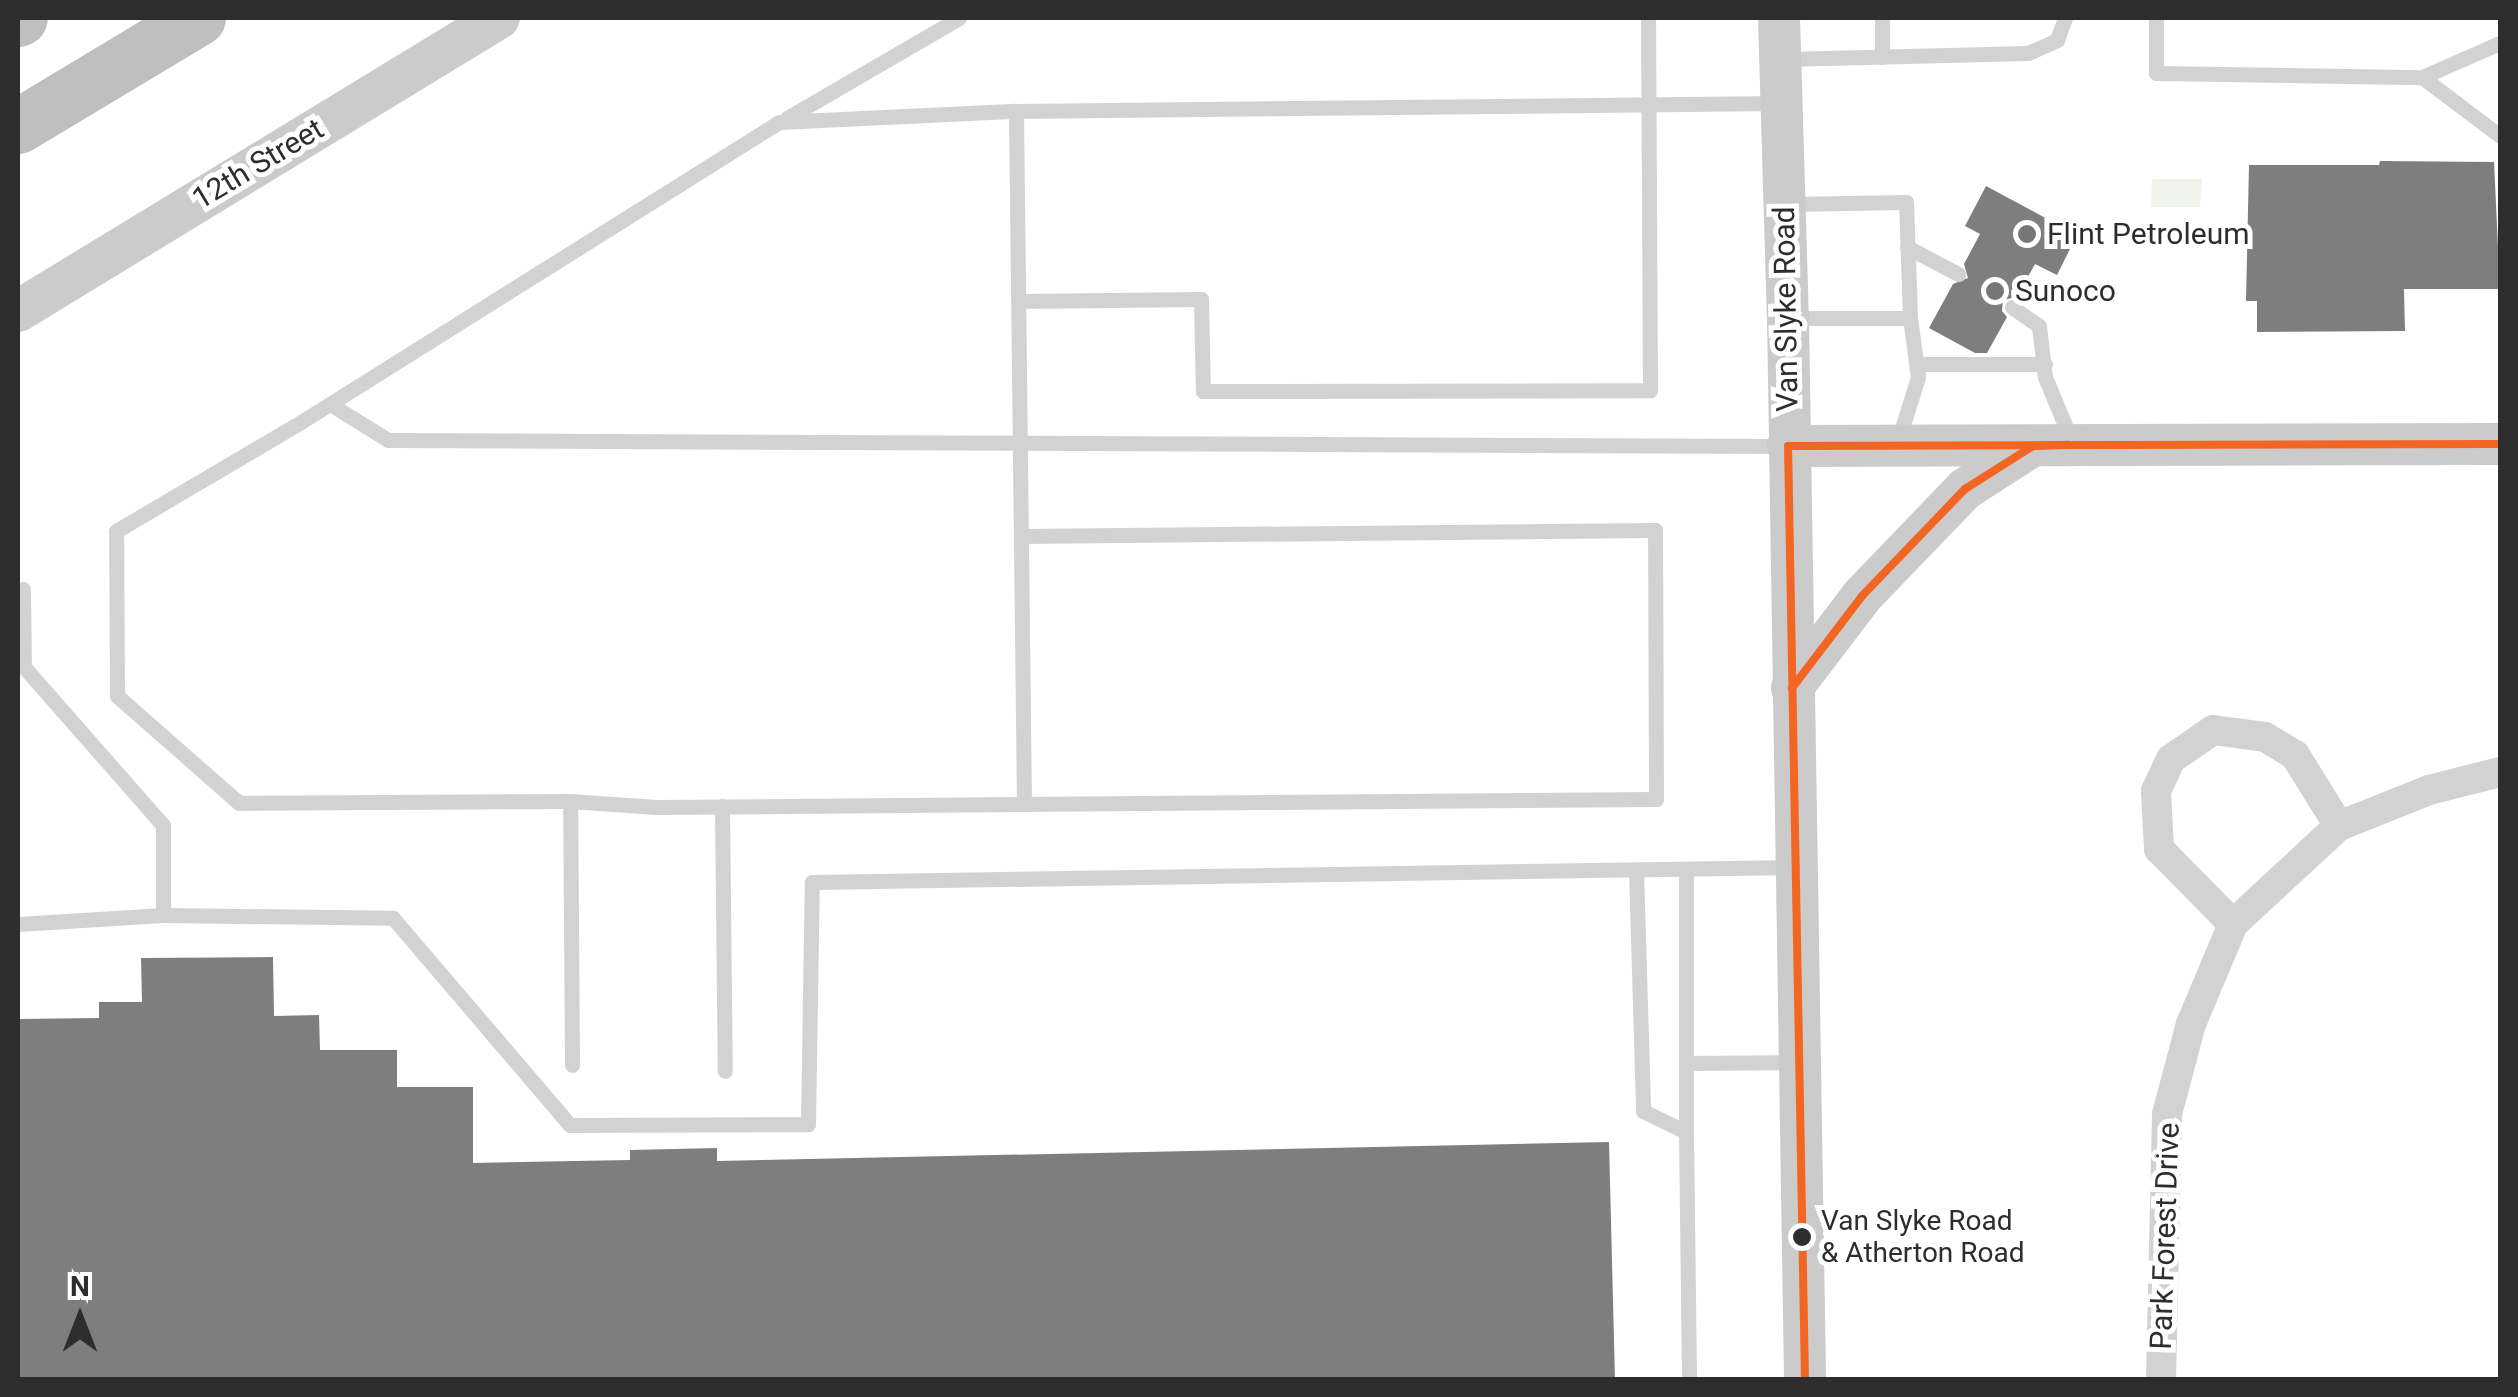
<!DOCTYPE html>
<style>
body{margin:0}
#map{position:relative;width:2518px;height:1397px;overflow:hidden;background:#fff;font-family:Roboto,sans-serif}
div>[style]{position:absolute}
.green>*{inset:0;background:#f0f4eb}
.building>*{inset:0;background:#7e7e7e}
.lane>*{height:15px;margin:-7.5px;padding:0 7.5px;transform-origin:7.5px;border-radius:7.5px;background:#d2d2d2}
.street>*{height:30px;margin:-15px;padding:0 15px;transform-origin:15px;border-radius:15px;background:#d2d2d2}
.secondary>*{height:42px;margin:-21px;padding:0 21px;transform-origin:21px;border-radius:21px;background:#cbcbcb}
.highway>*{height:55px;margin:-27.5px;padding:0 27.5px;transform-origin:27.5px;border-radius:27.5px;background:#bfbfbf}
.bus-1>*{height:8px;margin:-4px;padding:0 4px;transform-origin:4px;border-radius:4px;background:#f26522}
.dots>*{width:28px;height:28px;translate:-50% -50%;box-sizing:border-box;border:5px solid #fff;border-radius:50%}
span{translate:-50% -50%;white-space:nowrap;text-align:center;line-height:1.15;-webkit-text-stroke:10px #fff;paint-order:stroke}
.bus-label{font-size:28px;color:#2d2d2d}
.left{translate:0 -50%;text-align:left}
.street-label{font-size:30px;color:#2d2d2d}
.poi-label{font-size:30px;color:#2d2d2d}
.frame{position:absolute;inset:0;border:20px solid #2d2d2d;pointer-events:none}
.north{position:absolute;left:30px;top:1267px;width:100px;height:100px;-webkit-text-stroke:8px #fff;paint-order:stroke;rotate:0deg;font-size:28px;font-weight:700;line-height:40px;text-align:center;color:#2d2d2d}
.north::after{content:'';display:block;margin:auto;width:35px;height:45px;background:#2d2d2d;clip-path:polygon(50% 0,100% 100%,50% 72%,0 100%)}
</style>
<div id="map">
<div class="green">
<div style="clip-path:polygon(2152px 179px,2202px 179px,2200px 207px,2151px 207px)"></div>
</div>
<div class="building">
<div style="clip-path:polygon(2380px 161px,2494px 162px,2500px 289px,2404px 289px,2405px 331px,2257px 332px,2257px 301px,2246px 301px,2249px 165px,2379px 165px)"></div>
<div style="clip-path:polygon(1986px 186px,2077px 235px,2057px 275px,2035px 264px,2017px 297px,2003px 300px,2002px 311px,2007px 317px,1987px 353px,1975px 353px,1929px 328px,1953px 284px,1968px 278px,1964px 264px,1980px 234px,1965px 226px)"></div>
<div style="clip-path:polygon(273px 957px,274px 1016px,319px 1015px,320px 1050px,397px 1050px,397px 1087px,473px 1087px,473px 1163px,630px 1160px,630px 1150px,717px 1148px,717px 1161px,1609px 1142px,1615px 1380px,18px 1380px,18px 1019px,99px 1018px,99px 1002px,142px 1002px,141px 958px)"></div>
</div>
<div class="lane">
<div style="left:1882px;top:18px;width:39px;rotate:90deg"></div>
<div style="left:2156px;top:18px;width:55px;rotate:90deg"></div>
<div style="left:2156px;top:73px;width:266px;rotate:0.9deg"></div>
<div style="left:2422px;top:77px;width:85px;rotate:-23.6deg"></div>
<div style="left:1784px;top:59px;width:244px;rotate:-1.4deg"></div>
<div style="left:2028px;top:53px;width:32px;rotate:-24deg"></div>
<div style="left:2057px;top:40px;width:23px;rotate:-70deg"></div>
<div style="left:2422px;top:77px;width:98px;rotate:37.1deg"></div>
<div style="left:1016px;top:111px;width:693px;rotate:89.34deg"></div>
<div style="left:787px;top:118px;width:199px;rotate:-30.2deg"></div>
<div style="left:1789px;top:204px;width:117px;rotate:-1deg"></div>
<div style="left:1906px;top:202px;width:116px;rotate:88deg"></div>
<div style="left:1910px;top:318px;width:117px;rotate:180deg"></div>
<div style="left:1907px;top:247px;width:58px;rotate:27.9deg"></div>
<div style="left:1019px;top:301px;width:182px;rotate:-0.6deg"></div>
<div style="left:1201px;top:299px;width:92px;rotate:88.8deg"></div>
<div style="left:1203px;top:391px;width:447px;rotate:-0.1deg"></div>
<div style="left:1650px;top:390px;width:372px;rotate:-90.3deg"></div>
<div style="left:2012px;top:307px;width:33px;rotate:35deg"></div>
<div style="left:2039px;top:326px;width:51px;rotate:83.3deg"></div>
<div style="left:2045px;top:377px;width:70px;rotate:67.4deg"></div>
<div style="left:1918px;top:364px;width:127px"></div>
<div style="left:330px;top:404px;width:68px;rotate:31.8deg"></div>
<div style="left:388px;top:440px;width:1398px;rotate:0.25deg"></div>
<div style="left:1898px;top:441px;width:67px;rotate:-72.6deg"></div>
<div style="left:1918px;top:377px;width:60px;rotate:-97.7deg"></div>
<div style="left:23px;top:589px;width:78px;rotate:89.3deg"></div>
<div style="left:24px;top:667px;width:210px;rotate:48.7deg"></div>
<div style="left:163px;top:825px;width:90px;rotate:90deg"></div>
<div style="left:570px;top:801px;width:86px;rotate:4deg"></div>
<div style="left:656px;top:807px;width:1000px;rotate:-0.46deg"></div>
<div style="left:1656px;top:799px;width:269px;rotate:-90.2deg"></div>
<div style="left:1655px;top:530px;width:634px;rotate:179.46deg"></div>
<div style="left:722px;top:806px;width:265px;rotate:89.4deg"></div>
<div style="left:1686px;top:869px;width:263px;rotate:90deg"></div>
<div style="left:1636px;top:870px;width:241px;rotate:88.3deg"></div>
<div style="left:1643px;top:1111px;width:48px;rotate:26deg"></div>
<div style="left:1686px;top:1132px;width:248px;rotate:89.3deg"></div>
<div style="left:18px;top:924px;width:145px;rotate:-3.6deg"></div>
<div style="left:163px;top:915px;width:230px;rotate:0.7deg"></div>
<div style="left:393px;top:918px;width:272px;rotate:49.5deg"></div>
<div style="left:570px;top:1125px;width:238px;rotate:-0.2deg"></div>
<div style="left:808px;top:1124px;width:242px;rotate:-89.1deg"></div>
<div style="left:812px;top:882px;width:981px;rotate:-0.88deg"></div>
<div style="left:1686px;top:1063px;width:113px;rotate:-0.5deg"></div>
<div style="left:572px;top:1065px;width:264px;rotate:-90.4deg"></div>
<div style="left:570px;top:801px;width:331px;rotate:179.7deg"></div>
<div style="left:239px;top:803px;width:162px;rotate:-138.7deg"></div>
<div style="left:117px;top:696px;width:165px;rotate:-90.3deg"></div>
<div style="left:116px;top:531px;width:215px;rotate:-30.5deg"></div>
<div style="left:301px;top:422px;width:564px;rotate:-32.11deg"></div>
<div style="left:779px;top:122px;width:237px;rotate:-2.7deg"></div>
<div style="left:1016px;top:111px;width:761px;rotate:-0.6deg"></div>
</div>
<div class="street">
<div style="left:2233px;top:924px;width:105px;rotate:-134.6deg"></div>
<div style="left:2159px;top:849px;width:58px;rotate:-93deg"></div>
<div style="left:2156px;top:791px;width:35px;rotate:-65deg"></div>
<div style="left:2171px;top:759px;width:51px;rotate:-34.6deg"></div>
<div style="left:2213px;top:730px;width:52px;rotate:7.7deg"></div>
<div style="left:2265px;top:737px;width:35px;rotate:31deg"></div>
<div style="left:2295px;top:755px;width:84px;rotate:58.2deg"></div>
<div style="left:2161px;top:1380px;width:266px;rotate:-88.7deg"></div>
<div style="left:2167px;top:1114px;width:93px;rotate:-75.1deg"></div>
<div style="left:2191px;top:1024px;width:108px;rotate:-67.2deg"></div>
<div style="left:2233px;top:924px;width:144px;rotate:-42.8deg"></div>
<div style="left:2339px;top:826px;width:97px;rotate:-21.8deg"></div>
<div style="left:2429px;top:790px;width:73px;rotate:-14.2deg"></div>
</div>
<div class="secondary">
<div style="left:1779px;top:18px;width:300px;rotate:88.3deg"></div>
<div style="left:1788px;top:318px;width:1062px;rotate:89.08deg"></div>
<div style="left:18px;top:311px;width:563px;rotate:-31.35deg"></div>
<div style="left:1788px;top:446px;width:712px;rotate:-0.16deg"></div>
<div style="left:1792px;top:688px;width:116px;rotate:-52.7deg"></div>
<div style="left:1862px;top:596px;width:149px;rotate:-46.1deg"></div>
<div style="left:1965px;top:489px;width:80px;rotate:-32.7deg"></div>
</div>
<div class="highway">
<div style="left:18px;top:19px;width:2px;rotate:-27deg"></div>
<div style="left:18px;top:126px;width:210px;rotate:-31deg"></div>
</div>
<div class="bus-1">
<div style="left:1792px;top:688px;width:116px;rotate:-52.7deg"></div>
<div style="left:1862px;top:596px;width:149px;rotate:-46.1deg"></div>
<div style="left:1965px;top:489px;width:80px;rotate:-32.3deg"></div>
<div style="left:2033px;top:446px;width:35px;rotate:-2deg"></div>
<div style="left:1805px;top:1380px;width:934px;rotate:-91.04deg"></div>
<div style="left:1788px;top:446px;width:712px;rotate:-0.16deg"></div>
</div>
<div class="dots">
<div style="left:2027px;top:234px;background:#767676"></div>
<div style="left:1995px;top:291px;background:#767676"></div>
<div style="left:1802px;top:1237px;background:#2d2d2d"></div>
</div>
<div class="bus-label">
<span class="left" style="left:1821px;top:1237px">Van Slyke Road<br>&amp; Atherton Road</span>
</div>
<div class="street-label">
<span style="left:258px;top:164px;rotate:-31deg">12th Street</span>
<span style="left:1786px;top:309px;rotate:-91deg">Van Slyke Road</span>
<span style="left:2165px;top:1236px;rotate:-88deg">Park Forest Drive</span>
</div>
<div class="poi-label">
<span class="left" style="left:2047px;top:234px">Flint Petroleum</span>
<span class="left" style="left:2015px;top:291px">Sunoco</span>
</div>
<div class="frame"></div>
<div class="north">N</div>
</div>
